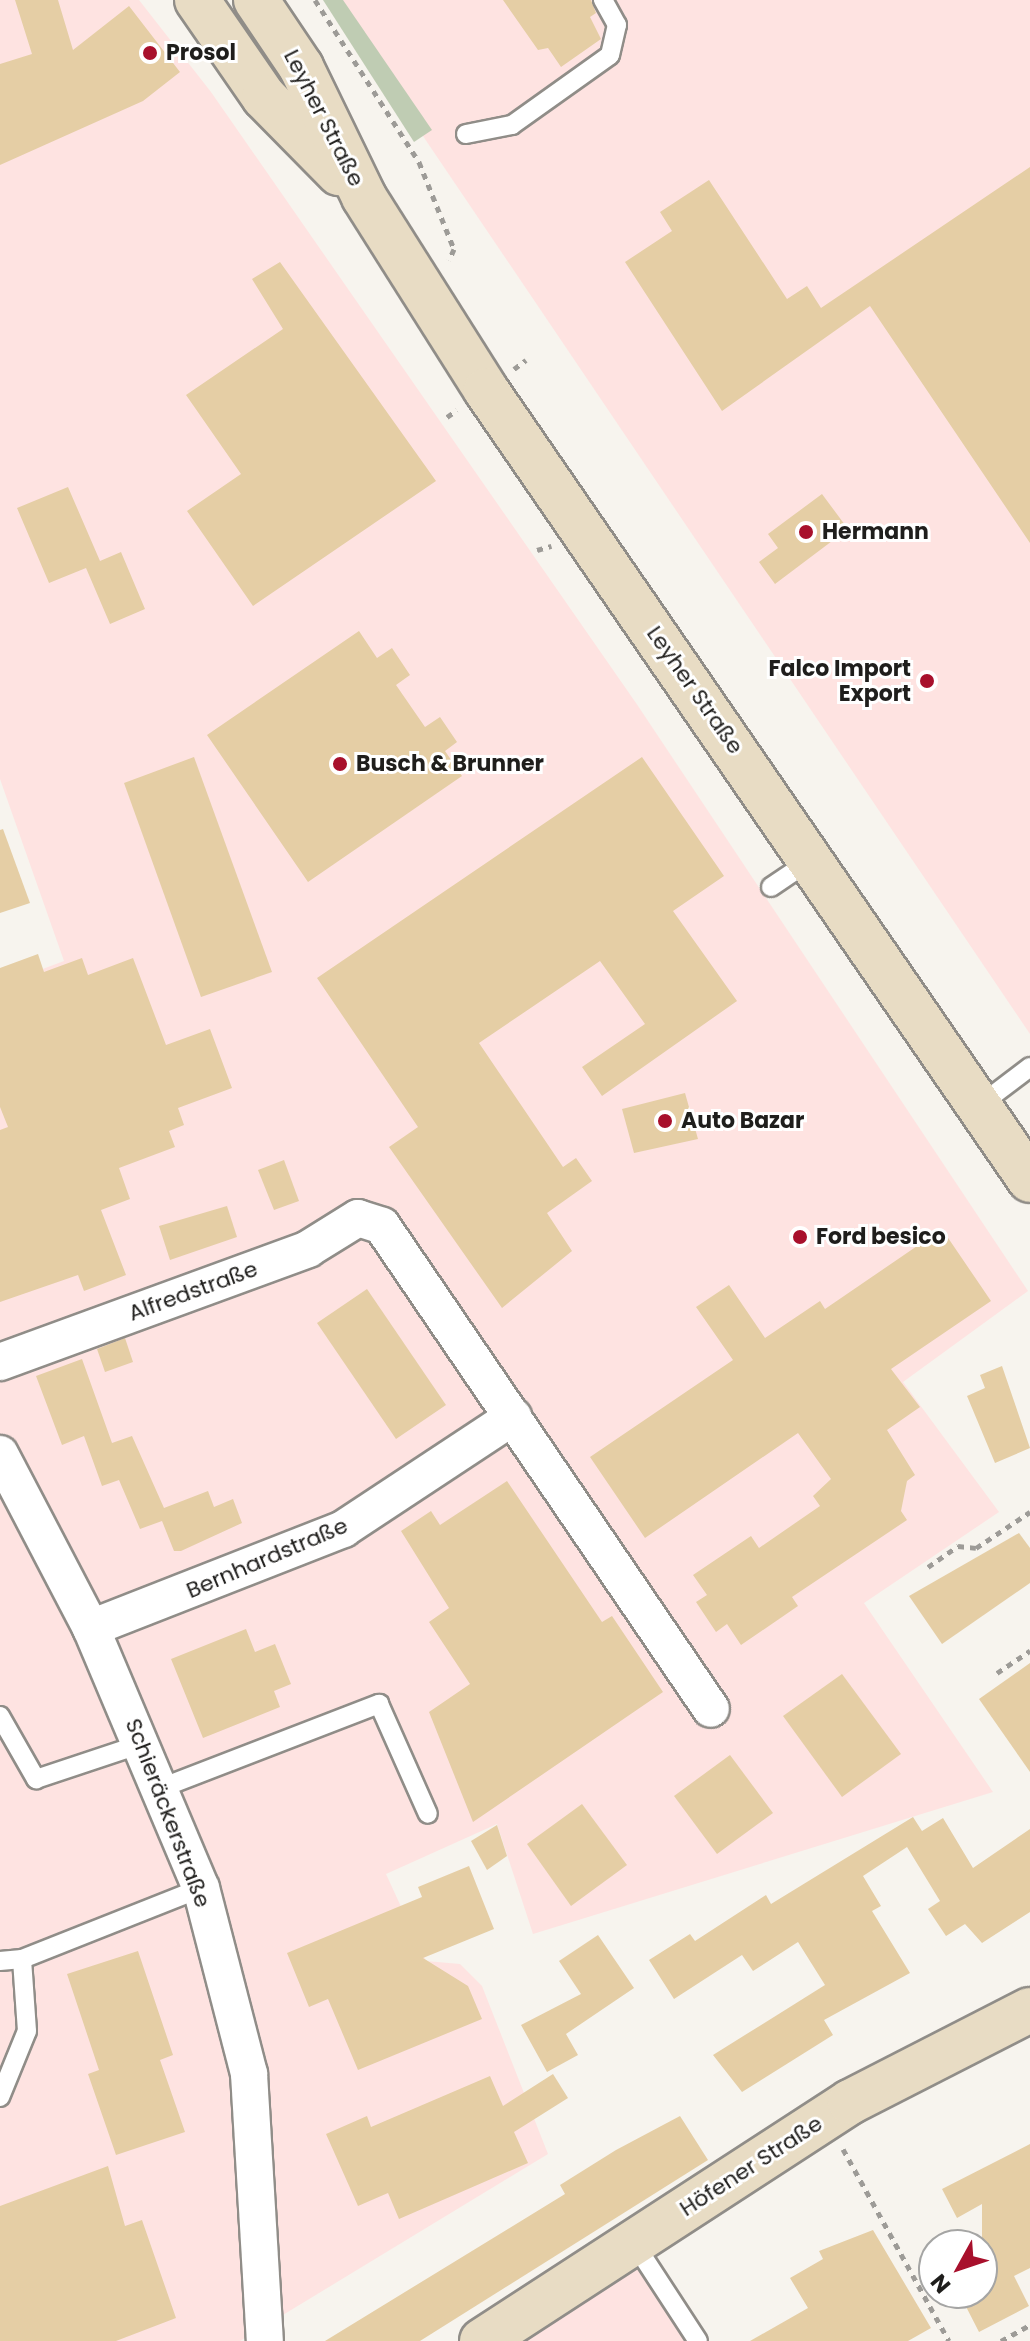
<!DOCTYPE html>
<meta charset="utf-8">
<style>
body{margin:0}
#map{position:relative;width:1030px;height:2341px;overflow:hidden;background:#f7f4ee;font-family:Poppins,sans-serif}
div>[style]{position:absolute}
.industrial>*{inset:0;background:#fee3e1}
.green>*{inset:0;background:#bfccb3}
.building>*{inset:0;background:#e5cea5}
.path>*{height:5px;margin-top:-2.5px;transform-origin:0;background:repeating-linear-gradient(90deg,#9d9b97 0 6px,transparent 0 12px)}
.roads{filter:drop-shadow(2px 0 #908d88) drop-shadow(-2px 0 #908d88) drop-shadow(0 2px #908d88) drop-shadow(0 -2px #908d88)}
.service>*{height:18px;margin:-9px;padding:0 9px;transform-origin:9px;border-radius:9px;background:#fff}
.minor>*{height:36px;margin:-18px;padding:0 18px;transform-origin:18px;border-radius:18px;background:#fff}
.secondary>*{height:44px;margin:-22px;padding:0 22px;transform-origin:22px;border-radius:22px;background:#e8dcc4}
.dots>*{width:22px;height:22px;translate:-50% -50%;box-sizing:border-box;border:4px solid #fff;border-radius:50%}
span{translate:-50% -50%;white-space:nowrap;text-align:center;line-height:1.15;-webkit-text-stroke:6px #fff;paint-order:stroke}
.poi-label{font-size:22px;color:#1f1e1c;font-weight:700}
.left{translate:0 -50%;text-align:left}
.right{translate:-100% -50%;text-align:right}
.street-label{font-size:22px;color:#1f1e1c}
.north{position:absolute;left:918px;top:2229px;width:80px;height:80px;box-sizing:border-box;background:#fff;border:2px solid #a5a5a4;border-radius:50%;rotate:230deg;font-size:22px;font-weight:700;line-height:32px;text-align:center;color:#1f1e1c}
.north::after{content:'';display:block;margin:auto;width:28px;height:36px;background:#a8102c;clip-path:polygon(50% 0,100% 100%,50% 72%,0 100%)}
</style>
<div id="map">
<div class="industrial">
<div style="clip-path:polygon(0 0,139px 0,211px 92px,636px 703px,1028px 1291px,903px 1382px,999px 1512px,864px 1603px,993px 1792px,533px 1934px,497px 1824px,386px 1874px,426px 1961px,460px 1964px,482px 1986px,548px 2154px,240px 2341px,0 2341px,0 985px,64px 961px,0 779px)"></div>
<div style="clip-path:polygon(331px 0,1030px 0,1030px 1034px)"></div>
<div style="clip-path:polygon(639px 2264px,689px 2341px,525px 2341px)"></div>
</div>
<div class="green">
<div style="clip-path:polygon(323px 0,343px 0,432px 130px,414px 142px)"></div>
</div>
<div class="building">
<div style="clip-path:polygon(15px 0,58px 0,73px 50px,129px 6px,180px 72px,143px 101px,0 165px,0 64px,32px 54px)"></div>
<div style="clip-path:polygon(503px 0,591px 0,596px 13px,590px 17px,601px 39px,561px 67px,548px 48px,538px 50px)"></div>
<div style="clip-path:polygon(1030px 167px,1030px 543px,870px 306px,722px 411px,625px 262px,672px 231px,660px 212px,709px 180px,787px 299px,807px 286px,821px 308px)"></div>
<div style="clip-path:polygon(280px 262px,436px 481px,253px 606px,187px 511px,241px 474px,186px 395px,283px 329px,252px 279px)"></div>
<div style="clip-path:polygon(68px 487px,100px 561px,121px 552px,145px 609px,110px 624px,86px 568px,49px 583px,17px 508px)"></div>
<div style="clip-path:polygon(822px 494px,848px 529px,775px 584px,759px 562px,778px 548px,768px 534px)"></div>
<div style="clip-path:polygon(359px 631px,377px 658px,392px 648px,410px 675px,396px 685px,425px 727px,440px 717px,457px 742px,445px 751px,462px 776px,308px 882px,207px 735px)"></div>
<div style="clip-path:polygon(194px 757px,272px 972px,201px 997px,124px 783px)"></div>
<div style="clip-path:polygon(642px 757px,724px 876px,673px 911px,737px 1001px,602px 1096px,582px 1067px,645px 1024px,600px 961px,479px 1043px,563px 1167px,576px 1158px,592px 1181px,547px 1213px,572px 1251px,502px 1308px,389px 1147px,418px 1127px,317px 978px)"></div>
<div style="clip-path:polygon(3px 829px,30px 903px,0 913px,0 830px)"></div>
<div style="clip-path:polygon(38px 954px,44px 972px,82px 958px,88px 975px,133px 958px,166px 1045px,210px 1029px,232px 1088px,178px 1108px,184px 1125px,169px 1131px,175px 1147px,119px 1168px,130px 1199px,101px 1210px,126px 1275px,84px 1291px,78px 1275px,0 1302px,0 1130px,8px 1127px,0 1107px,0 968px)"></div>
<div style="clip-path:polygon(685px 1093px,698px 1139px,634px 1153px,622px 1109px)"></div>
<div style="clip-path:polygon(284px 1160px,299px 1201px,274px 1210px,258px 1170px)"></div>
<div style="clip-path:polygon(227px 1206px,237px 1237px,170px 1260px,159px 1226px)"></div>
<div style="clip-path:polygon(942px 1229px,991px 1301px,891px 1369px,920px 1407px,887px 1430px,915px 1475px,907px 1481px,901px 1511px,907px 1520px,792px 1597px,798px 1606px,741px 1645px,727px 1624px,716px 1632px,696px 1602px,707px 1595px,693px 1575px,751px 1536px,759px 1548px,820px 1506px,813px 1496px,831px 1479px,798px 1433px,645px 1538px,590px 1457px,733px 1360px,696px 1307px,729px 1285px,765px 1338px,820px 1301px,825px 1309px)"></div>
<div style="clip-path:polygon(367px 1289px,446px 1405px,396px 1439px,317px 1323px)"></div>
<div style="clip-path:polygon(125px 1338px,133px 1362px,105px 1372px,97px 1349px)"></div>
<div style="clip-path:polygon(82px 1359px,112px 1443px,132px 1436px,164px 1508px,208px 1491px,214px 1507px,233px 1499px,242px 1523px,181px 1551px,174px 1551px,162px 1521px,140px 1529px,119px 1480px,102px 1486px,84px 1436px,62px 1445px,36px 1376px)"></div>
<div style="clip-path:polygon(1002px 1366px,1030px 1448px,995px 1463px,967px 1396px,985px 1388px,980px 1375px)"></div>
<div style="clip-path:polygon(507px 1481px,602px 1622px,612px 1616px,663px 1692px,473px 1822px,429px 1712px,470px 1684px,429px 1622px,449px 1608px,401px 1531px,431px 1511px,440px 1525px)"></div>
<div style="clip-path:polygon(1019px 1533px,1030px 1548px,1030px 1583px,942px 1644px,909px 1596px)"></div>
<div style="clip-path:polygon(246px 1629px,255px 1652px,275px 1644px,291px 1684px,274px 1691px,280px 1707px,203px 1738px,171px 1659px)"></div>
<div style="clip-path:polygon(1030px 1663px,1030px 1772px,979px 1699px)"></div>
<div style="clip-path:polygon(842px 1674px,901px 1754px,842px 1797px,783px 1716px)"></div>
<div style="clip-path:polygon(730px 1755px,773px 1813px,717px 1854px,674px 1796px)"></div>
<div style="clip-path:polygon(582px 1804px,627px 1865px,571px 1906px,527px 1844px)"></div>
<div style="clip-path:polygon(913px 1817px,922px 1831px,943px 1818px,973px 1868px,1030px 1829px,1030px 1912px,982px 1943px,965px 1924px,946px 1936px,928px 1909px,940px 1901px,907px 1847px,863px 1876px,881px 1906px,872px 1911px,910px 1973px,824px 2020px,833px 2035px,742px 2092px,713px 2055px,825px 1985px,798px 1942px,753px 1971px,742px 1955px,674px 1999px,649px 1960px,690px 1934px,695px 1941px,766px 1895px,771px 1904px)"></div>
<div style="clip-path:polygon(497px 1825px,507px 1856px,487px 1870px,471px 1841px)"></div>
<div style="clip-path:polygon(469px 1866px,494px 1929px,423px 1958px,468px 1986px,482px 2019px,358px 2070px,328px 1999px,309px 2007px,287px 1953px,422px 1897px,418px 1887px)"></div>
<div style="clip-path:polygon(598px 1935px,634px 1988px,566px 2034px,578px 2055px,547px 2072px,521px 2025px,581px 1994px,559px 1961px)"></div>
<div style="clip-path:polygon(138px 1951px,173px 2055px,160px 2060px,185px 2132px,116px 2155px,88px 2074px,99px 2070px,67px 1974px)"></div>
<div style="clip-path:polygon(553px 2074px,568px 2098px,514px 2132px,528px 2163px,399px 2219px,388px 2193px,358px 2206px,326px 2134px,367px 2116px,371px 2127px,490px 2076px,503px 2106px)"></div>
<div style="clip-path:polygon(680px 2116px,708px 2160px,420px 2341px,325px 2341px,565px 2194px,560px 2185px,616px 2150px)"></div>
<div style="clip-path:polygon(1030px 2144px,1030px 2268px,1014px 2276px,1029px 2306px,979px 2332px,959px 2293px,982px 2293px,982px 2204px,957px 2218px,942px 2189px)"></div>
<div style="clip-path:polygon(108px 2166px,125px 2226px,142px 2220px,176px 2318px,116px 2341px,0 2341px,0 2206px)"></div>
<div style="clip-path:polygon(873px 2230px,931px 2328px,908px 2341px,750px 2341px,808px 2308px,790px 2278px,823px 2259px,819px 2251px)"></div>
</div>
<div class="path">
<div style="left:315px;top:0;width:193px;rotate:57.3deg"></div>
<div style="left:419px;top:162px;width:94px;rotate:68.1deg"></div>
<div style="left:454px;top:249px;width:12px;rotate:114deg"></div>
<div style="left:514px;top:369px;width:15px;rotate:-37deg"></div>
<div style="left:447px;top:417px;width:12px;rotate:-35deg"></div>
<div style="left:537px;top:550px;width:15px;rotate:-16deg"></div>
<div style="left:928px;top:1567px;width:37px;rotate:-35deg"></div>
<div style="left:958px;top:1546px;width:18px;rotate:6deg"></div>
<div style="left:976px;top:1548px;width:65px;rotate:-33.7deg"></div>
<div style="left:997px;top:1673px;width:40px;rotate:-34deg"></div>
<div style="left:843px;top:2149px;width:219px;rotate:61.1deg"></div>
<div style="left:1001px;top:2341px;width:33px;rotate:-29deg"></div>
</div>
<div class="roads">
<div class="service">
<div style="left:466px;top:134px;width:47px;rotate:-11.1deg"></div>
<div style="left:512px;top:125px;width:120px;rotate:-35.5deg"></div>
<div style="left:610px;top:55px;width:31px;rotate:-77deg"></div>
<div style="left:617px;top:25px;width:29px;rotate:-119deg"></div>
<div style="left:771px;top:887px;width:48px;rotate:-34deg"></div>
<div style="left:980px;top:1105px;width:63px;rotate:-37.2deg"></div>
<div style="left:0;top:1716px;width:73px;rotate:60.3deg"></div>
<div style="left:36px;top:1779px;width:114px;rotate:-18.4deg"></div>
<div style="left:161px;top:1788px;width:234px;rotate:-21.1deg"></div>
<div style="left:379px;top:1704px;width:120px;rotate:66deg"></div>
<div style="left:0;top:1961px;width:22px;rotate:-5deg"></div>
<div style="left:0;top:2097px;width:71px;rotate:-67.8deg"></div>
<div style="left:27px;top:2031px;width:72px;rotate:-94deg"></div>
<div style="left:22px;top:1959px;width:193px;rotate:-21.6deg"></div>
<div style="left:634px;top:2243px;width:117px;rotate:56.9deg"></div>
</div>
<div class="minor">
<div style="left:0;top:1362px;width:328px;rotate:-20.1deg"></div>
<div style="left:308px;top:1249px;width:59px;rotate:-31.8deg"></div>
<div style="left:358px;top:1218px;width:25px;rotate:18deg"></div>
<div style="left:382px;top:1226px;width:584px;rotate:55.74deg"></div>
<div style="left:0;top:1454px;width:196px;rotate:62.4deg"></div>
<div style="left:91px;top:1628px;width:282px;rotate:67.1deg"></div>
<div style="left:201px;top:1888px;width:192px;rotate:75.5deg"></div>
<div style="left:249px;top:2074px;width:267px;rotate:86.6deg"></div>
<div style="left:91px;top:1628px;width:271px;rotate:-21.4deg"></div>
<div style="left:343px;top:1529px;width:204px;rotate:-33.4deg"></div>
</div>
<div class="secondary">
<div style="left:197px;top:0;width:118px;rotate:55.4deg"></div>
<div style="left:264px;top:97px;width:107px;rotate:45.4deg"></div>
<div style="left:256px;top:0;width:81px;rotate:56.1deg"></div>
<div style="left:301px;top:67px;width:144px;rotate:64.1deg"></div>
<div style="left:364px;top:197px;width:228px;rotate:57.7deg"></div>
<div style="left:486px;top:390px;width:959px;rotate:55.45deg"></div>
<div style="left:482px;top:2341px;width:439px;rotate:-33deg"></div>
<div style="left:850px;top:2102px;width:202px;rotate:-27.1deg"></div>
</div>
</div>
<div class="dots">
<div style="left:150px;top:53px;background:#a8102c"></div>
<div style="left:806px;top:532px;background:#a8102c"></div>
<div style="left:927px;top:681px;background:#a8102c"></div>
<div style="left:340px;top:764px;background:#a8102c"></div>
<div style="left:665px;top:1121px;background:#a8102c"></div>
<div style="left:800px;top:1237px;background:#a8102c"></div>
</div>
<div class="poi-label">
<span class="left" style="left:166px;top:53px">Prosol</span>
<span class="left" style="left:822px;top:532px">Hermann</span>
<span class="right" style="left:911px;top:681px">Falco Import<br>Export</span>
<span class="left" style="left:356px;top:764px">Busch &amp; Brunner</span>
<span class="left" style="left:681px;top:1121px">Auto Bazar</span>
<span class="left" style="left:816px;top:1237px">Ford besico</span>
</div>
<div class="street-label">
<span style="left:324px;top:118px;rotate:63deg">Leyher Straße</span>
<span style="left:695px;top:690px;rotate:55deg">Leyher Straße</span>
<span style="left:193px;top:1291px;rotate:-20deg">Alfredstraße</span>
<span style="left:267px;top:1558px;rotate:-23deg">Bernhardstraße</span>
<span style="left:168px;top:1813px;rotate:69deg">Schieräckerstraße</span>
<span style="left:751px;top:2166px;rotate:-33deg">Höfener Straße</span>
</div>
<div class="north">N</div>
</div>
